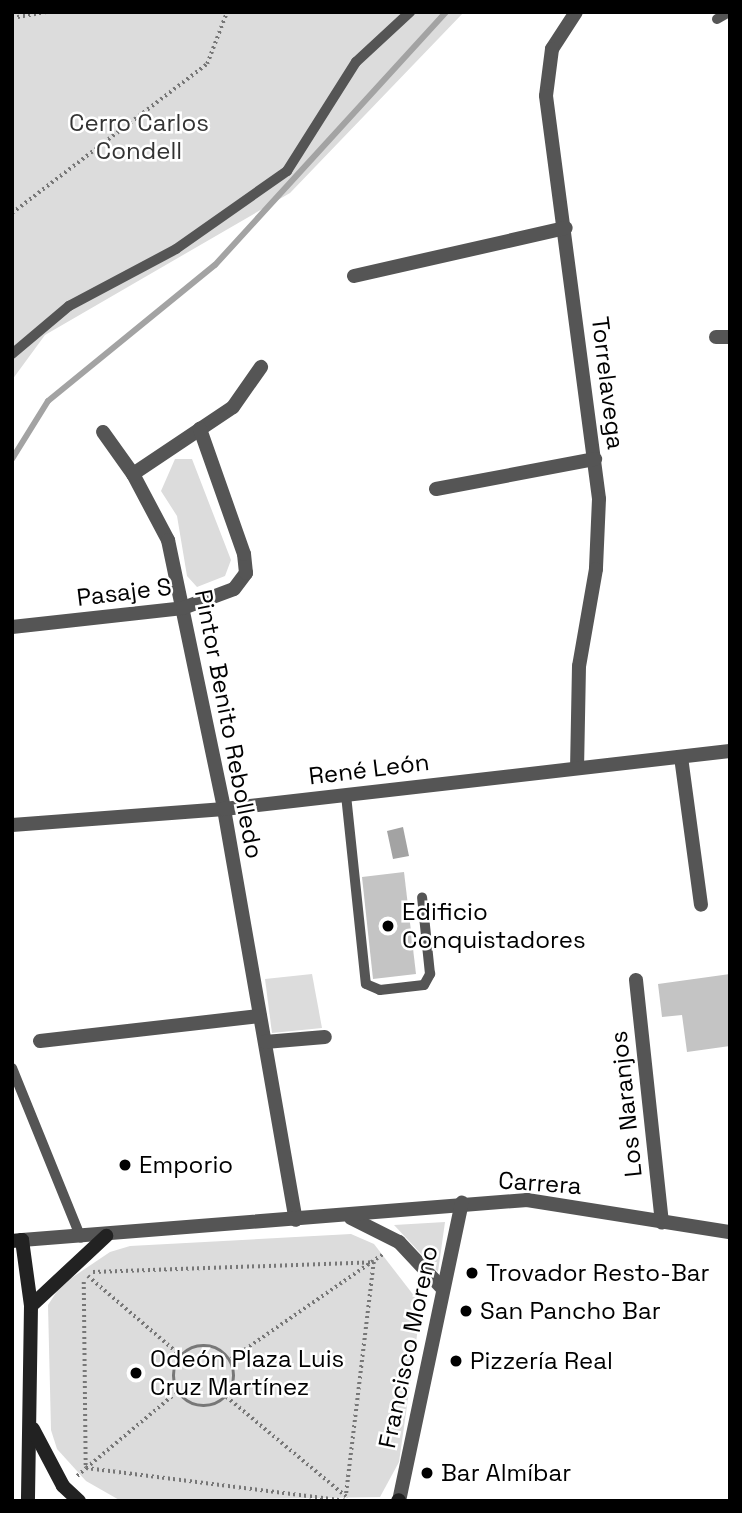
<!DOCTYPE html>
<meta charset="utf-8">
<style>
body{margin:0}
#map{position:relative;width:742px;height:1513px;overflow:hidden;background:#fff;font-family:"Space Grotesk",sans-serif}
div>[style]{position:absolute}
.green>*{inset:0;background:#dcdcdc}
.water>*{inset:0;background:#a3a3a3}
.stream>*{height:6px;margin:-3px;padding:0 3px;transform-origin:3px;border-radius:3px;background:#a3a3a3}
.building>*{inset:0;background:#c4c4c4}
.path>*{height:3.5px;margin-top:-1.75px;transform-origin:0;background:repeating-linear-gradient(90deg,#777 0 2px,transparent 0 5.5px)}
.path>.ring{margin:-1.75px;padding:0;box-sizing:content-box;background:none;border:3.5px solid #777;border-radius:50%}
.service>*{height:10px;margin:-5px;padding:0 5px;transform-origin:5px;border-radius:5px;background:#555}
.minor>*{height:14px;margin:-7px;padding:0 7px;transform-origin:7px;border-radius:7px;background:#555}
.secondary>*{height:14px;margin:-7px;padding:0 7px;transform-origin:7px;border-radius:7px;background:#222}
.dots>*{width:19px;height:19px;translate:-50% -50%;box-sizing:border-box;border:4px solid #fff;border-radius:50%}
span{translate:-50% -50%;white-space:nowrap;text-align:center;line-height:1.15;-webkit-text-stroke:5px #fff;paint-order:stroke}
.park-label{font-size:24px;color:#333}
.street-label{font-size:24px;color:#000}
.poi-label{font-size:24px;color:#000}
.left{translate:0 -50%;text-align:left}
.frame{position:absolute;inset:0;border:14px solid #000;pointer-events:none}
</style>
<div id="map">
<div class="green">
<div style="clip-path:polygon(12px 12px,464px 12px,290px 193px,45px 335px,12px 380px)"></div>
<div style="clip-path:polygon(175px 459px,192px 459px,231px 560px,225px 576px,197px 587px,187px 576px,177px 516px,161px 491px)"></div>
<div style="clip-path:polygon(312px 974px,322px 1028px,272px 1033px,265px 979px)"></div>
<div style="clip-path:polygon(445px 1222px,438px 1272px,394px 1225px)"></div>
<div style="clip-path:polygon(351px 1234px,374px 1244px,415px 1297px,420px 1314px,399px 1462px,380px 1497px,121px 1501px,86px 1481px,57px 1449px,51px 1430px,48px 1305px,61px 1285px,110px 1252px,130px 1246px)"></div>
</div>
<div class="water">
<div style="clip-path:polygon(403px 827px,409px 856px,393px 859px,387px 831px)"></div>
</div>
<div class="stream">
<div style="left:12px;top:459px;width:68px;rotate:-58.2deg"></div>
<div style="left:48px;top:401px;width:215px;rotate:-39.2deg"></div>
<div style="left:215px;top:265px;width:343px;rotate:-47.6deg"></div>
</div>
<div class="building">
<div style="clip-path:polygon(404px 872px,416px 974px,373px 979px,362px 877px)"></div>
<div style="clip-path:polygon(730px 974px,730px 1046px,687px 1052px,682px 1015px,662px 1017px,658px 984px)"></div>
</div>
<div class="path">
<div style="left:12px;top:18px;width:36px;rotate:-10deg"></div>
<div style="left:12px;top:213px;width:245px;rotate:-37.4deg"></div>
<div style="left:207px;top:64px;width:56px;rotate:-69deg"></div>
<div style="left:93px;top:1272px;width:281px;rotate:-2deg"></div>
<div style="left:374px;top:1262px;width:237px;rotate:96.8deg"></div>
<div style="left:346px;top:1497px;width:156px;rotate:-140.2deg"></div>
<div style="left:88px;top:1276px;width:121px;rotate:40.7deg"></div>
<div style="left:84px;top:1282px;width:186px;rotate:89.4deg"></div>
<div class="ring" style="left:174px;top:1346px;width:56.5px;height:56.5px"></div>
<div style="left:231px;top:1359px;width:185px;rotate:-34.6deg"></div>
<div style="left:86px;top:1468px;width:120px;rotate:-39.9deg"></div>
<div style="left:77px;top:1476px;width:12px;rotate:-42deg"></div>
<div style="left:86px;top:1468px;width:265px;rotate:7.2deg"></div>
</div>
<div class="service">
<div style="left:717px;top:19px;width:14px;rotate:-30deg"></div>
<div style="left:12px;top:354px;width:75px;rotate:-40.1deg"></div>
<div style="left:69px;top:306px;width:121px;rotate:-28deg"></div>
<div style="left:176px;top:249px;width:136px;rotate:-35.1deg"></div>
<div style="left:287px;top:171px;width:129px;rotate:-57.7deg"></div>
<div style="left:356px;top:62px;width:74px;rotate:-42.8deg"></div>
<div style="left:346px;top:795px;width:190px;rotate:84deg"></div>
<div style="left:366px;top:984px;width:15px;rotate:23deg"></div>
<div style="left:380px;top:990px;width:44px;rotate:-6.5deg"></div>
<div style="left:424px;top:985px;width:13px;rotate:-61deg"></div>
<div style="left:430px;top:974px;width:77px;rotate:-95.9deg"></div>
<div style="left:12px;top:1068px;width:183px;rotate:67.9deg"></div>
</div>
<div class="minor">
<div style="left:576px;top:12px;width:44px;rotate:123deg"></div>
<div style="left:552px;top:49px;width:47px;rotate:97.3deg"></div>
<div style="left:546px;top:96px;width:406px;rotate:82.5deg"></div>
<div style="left:599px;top:499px;width:70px;rotate:92.5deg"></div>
<div style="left:596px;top:569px;width:98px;rotate:99.9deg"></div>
<div style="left:579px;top:666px;width:102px;rotate:91.1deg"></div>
<div style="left:354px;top:276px;width:217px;rotate:-12.8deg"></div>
<div style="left:716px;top:337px;width:14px"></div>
<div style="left:103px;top:432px;width:52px;rotate:54.5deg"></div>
<div style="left:133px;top:474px;width:75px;rotate:62.1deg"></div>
<div style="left:168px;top:540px;width:275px;rotate:78.2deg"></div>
<div style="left:224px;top:809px;width:417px;rotate:80.1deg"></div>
<div style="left:133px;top:474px;width:120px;rotate:-33.8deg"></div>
<div style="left:233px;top:407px;width:49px;rotate:-55deg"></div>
<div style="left:436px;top:489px;width:162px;rotate:-10.7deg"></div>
<div style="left:12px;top:627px;width:172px;rotate:-6.3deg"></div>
<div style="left:183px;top:608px;width:54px;rotate:-20.4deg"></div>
<div style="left:234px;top:589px;width:20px;rotate:-53deg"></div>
<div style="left:246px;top:573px;width:19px;rotate:-96deg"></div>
<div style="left:244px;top:554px;width:133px;rotate:-109.4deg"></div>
<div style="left:681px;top:757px;width:149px;rotate:82.3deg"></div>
<div style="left:12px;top:825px;width:213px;rotate:-4.3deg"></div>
<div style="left:224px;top:809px;width:509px;rotate:-6.54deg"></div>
<div style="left:636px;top:980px;width:244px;rotate:83.9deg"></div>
<div style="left:40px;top:1041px;width:221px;rotate:-6.5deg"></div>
<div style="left:265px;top:1042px;width:60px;rotate:-4.8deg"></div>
<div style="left:351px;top:1218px;width:54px;rotate:26.6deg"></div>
<div style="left:399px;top:1242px;width:63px;rotate:46.9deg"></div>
<div style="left:22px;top:1240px;width:507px;rotate:-4.53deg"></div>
<div style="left:527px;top:1200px;width:206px;rotate:9deg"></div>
<div style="left:399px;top:1501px;width:305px;rotate:-78.1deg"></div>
</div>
<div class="secondary">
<div style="left:12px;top:1241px;width:10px;rotate:-6deg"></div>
<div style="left:22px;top:1240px;width:67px;rotate:82.2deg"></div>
<div style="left:31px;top:1306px;width:195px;rotate:90.9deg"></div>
<div style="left:31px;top:1306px;width:103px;rotate:-43deg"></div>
<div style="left:33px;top:1429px;width:64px;rotate:62.2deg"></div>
<div style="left:63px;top:1486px;width:22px;rotate:43deg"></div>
<div style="left:398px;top:1501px;width:1px;rotate:-45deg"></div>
</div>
<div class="dots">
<div style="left:388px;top:926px;background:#000"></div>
<div style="left:125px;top:1165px;background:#000"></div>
<div style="left:472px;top:1273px;background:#000"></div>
<div style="left:466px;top:1311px;background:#000"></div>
<div style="left:456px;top:1361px;background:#000"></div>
<div style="left:136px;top:1373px;background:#000"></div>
<div style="left:427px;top:1473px;background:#000"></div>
</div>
<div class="park-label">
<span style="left:139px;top:137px">Cerro Carlos<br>Condell</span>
</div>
<div class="street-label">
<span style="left:608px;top:383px;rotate:83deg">Torrelavega</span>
<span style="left:124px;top:592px;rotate:-7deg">Pasaje S</span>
<span style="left:229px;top:724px;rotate:79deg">Pintor Benito Rebolledo</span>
<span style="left:369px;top:769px;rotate:-7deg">René León</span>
<span style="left:626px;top:1104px;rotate:-96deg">Los Naranjos</span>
<span style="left:540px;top:1183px;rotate:4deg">Carrera</span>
<span style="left:408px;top:1347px;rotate:-78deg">Francisco Moreno</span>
</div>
<div class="poi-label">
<span class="left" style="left:402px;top:926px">Edificio<br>Conquistadores</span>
<span class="left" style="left:139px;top:1165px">Emporio</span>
<span class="left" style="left:486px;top:1273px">Trovador Resto-Bar</span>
<span class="left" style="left:480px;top:1311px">San Pancho Bar</span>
<span class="left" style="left:150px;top:1373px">Odeón Plaza Luis<br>Cruz Martínez</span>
<span class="left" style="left:470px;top:1361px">Pizzería Real</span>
<span class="left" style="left:441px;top:1473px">Bar Almíbar</span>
</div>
<div class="frame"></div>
</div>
